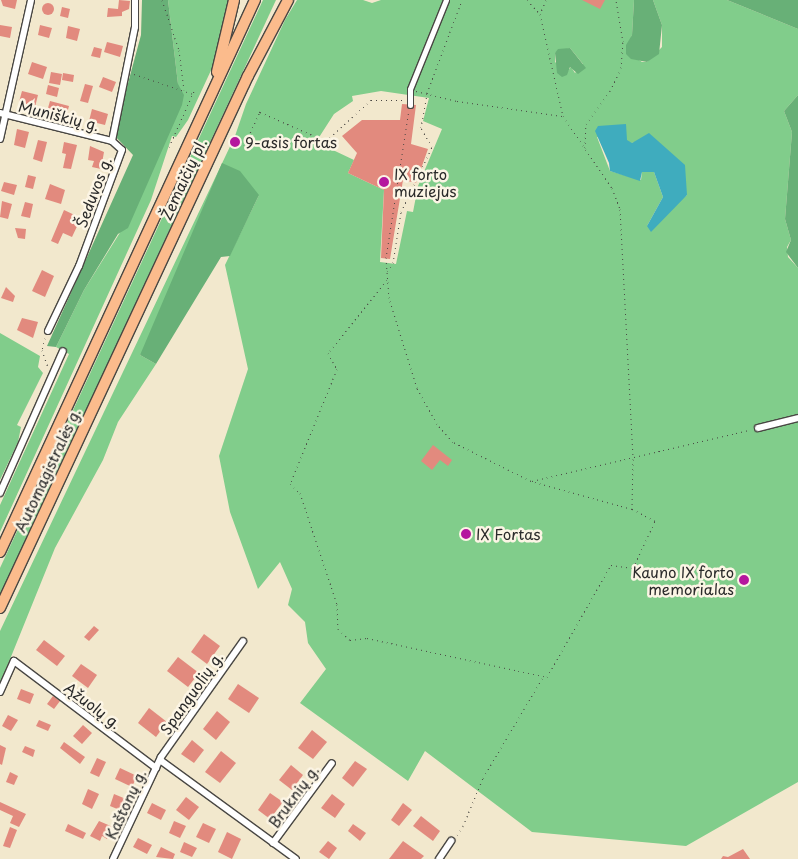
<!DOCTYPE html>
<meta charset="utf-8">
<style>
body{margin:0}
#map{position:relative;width:798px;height:859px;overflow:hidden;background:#f2e8cd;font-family:"Playpen Sans",sans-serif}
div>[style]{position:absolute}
.green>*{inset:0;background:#81cd8b}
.forest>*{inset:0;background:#68b077}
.water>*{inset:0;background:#3facbe}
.building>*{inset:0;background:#e28a7e}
.round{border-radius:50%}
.path>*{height:1px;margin-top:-0.5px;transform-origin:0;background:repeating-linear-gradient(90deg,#494743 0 1px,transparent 0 5px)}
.roads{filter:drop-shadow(1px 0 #494743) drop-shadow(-1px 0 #494743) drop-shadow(0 1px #494743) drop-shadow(0 -1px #494743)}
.pedestrian>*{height:5px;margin:-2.5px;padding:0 2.5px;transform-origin:2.5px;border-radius:2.5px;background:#fff}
.minor>*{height:6px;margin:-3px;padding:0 3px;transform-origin:3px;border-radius:3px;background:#fff}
.trunk>*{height:10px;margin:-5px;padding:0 5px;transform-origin:5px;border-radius:5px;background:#fbbb8c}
.dots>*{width:14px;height:14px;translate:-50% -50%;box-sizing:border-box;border:2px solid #fcf5e5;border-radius:50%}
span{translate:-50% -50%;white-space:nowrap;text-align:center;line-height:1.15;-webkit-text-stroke:5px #fcf5e5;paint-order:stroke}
.street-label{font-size:15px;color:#2b2b2b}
.poi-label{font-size:15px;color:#2b2b2b}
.left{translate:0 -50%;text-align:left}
.right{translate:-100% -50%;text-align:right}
</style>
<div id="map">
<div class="green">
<div style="clip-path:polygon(168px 0,230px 0,213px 66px,188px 120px,176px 137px,172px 136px,151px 200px,0 532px,0 505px,69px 354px,56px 347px,84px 290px,121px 231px,178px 84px)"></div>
<div style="clip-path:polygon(263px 0,276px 0,0 596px,0 568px)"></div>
<div style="clip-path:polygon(evenodd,297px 0,363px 0,372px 3px,381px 0,634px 0,632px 35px,626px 51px,642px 62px,647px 62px,662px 47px,662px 25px,653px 0,727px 0,798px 29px,798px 95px,784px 111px,792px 132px,785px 219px,791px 240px,787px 247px,788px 257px,798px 268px,798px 782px,686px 846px,532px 832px,425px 751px,408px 781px,300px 703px,326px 669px,308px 643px,305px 622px,288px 605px,292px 589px,280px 562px,258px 589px,230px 512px,219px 456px,248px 369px,225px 265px,259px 195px,140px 355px,156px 364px,118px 422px,103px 460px,55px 548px,0 684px,0 631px,235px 136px,246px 104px,285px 20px,297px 0,570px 48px,583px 64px,575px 73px,571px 67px,567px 72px,555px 62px,555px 53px,570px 48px,297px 0,381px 91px,429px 98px,423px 121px,442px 129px,418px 186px,413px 212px,407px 211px,396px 264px,380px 262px,384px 190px,348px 173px,354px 160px,316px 142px,334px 114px,353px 101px,352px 96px,381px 91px,297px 0,597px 137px,632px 143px,641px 140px,687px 195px,647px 226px,663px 197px,654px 172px,642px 172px,641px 180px,610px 171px,597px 137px)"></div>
<div style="clip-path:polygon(0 333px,40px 356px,38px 367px,43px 373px,17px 425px,21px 427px,18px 442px,0 480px)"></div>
</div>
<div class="forest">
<div style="clip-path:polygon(142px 0,168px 0,178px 84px,184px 95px,182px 105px,128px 228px,118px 234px,84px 290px,56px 347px,47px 346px,133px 155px,114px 135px,141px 35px)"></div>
<div style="clip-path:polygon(634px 0,653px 0,662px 25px,659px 54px,647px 62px,631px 59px,626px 54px,626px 45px,632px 35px)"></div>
<div style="clip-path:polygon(727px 0,798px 0,798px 29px)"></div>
<div style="clip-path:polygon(570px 48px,586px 68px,578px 74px,570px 67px,567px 75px,562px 77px,557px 73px,555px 53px,558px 49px)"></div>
<div style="clip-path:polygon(798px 95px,798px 268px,786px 252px,791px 240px,785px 219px,792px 132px,784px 111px)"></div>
<div style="clip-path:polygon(222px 163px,240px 171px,259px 195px,230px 256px,221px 257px,156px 364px,140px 355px)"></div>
</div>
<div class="water">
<div style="clip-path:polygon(626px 124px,627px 140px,632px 143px,649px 133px,685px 165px,687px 195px,651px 232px,647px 226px,663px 197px,654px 172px,642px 172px,640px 181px,610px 171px,609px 163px,595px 131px,598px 126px)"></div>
</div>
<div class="building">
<div style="clip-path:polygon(1px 0,17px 0,15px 9px,3px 6px)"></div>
<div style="clip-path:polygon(119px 0,130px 1px,129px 9px,122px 12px,122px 16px,107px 17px,108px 8px,118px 9px)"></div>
<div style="clip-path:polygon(582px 0,605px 0,600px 9px)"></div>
<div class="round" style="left:42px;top:3px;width:12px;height:12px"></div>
<div style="clip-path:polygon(62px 7px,70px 9px,68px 18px,60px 16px)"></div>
<div style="clip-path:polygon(0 25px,12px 27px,10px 38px,0 36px)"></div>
<div style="clip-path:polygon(40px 25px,52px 28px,49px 38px,38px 35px)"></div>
<div style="clip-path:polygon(68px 26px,80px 29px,77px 41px,66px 38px)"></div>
<div style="clip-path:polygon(107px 42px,123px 46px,120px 57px,104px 52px)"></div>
<div style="clip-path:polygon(94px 47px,102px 49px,100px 58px,91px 56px)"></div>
<div style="clip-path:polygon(32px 62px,47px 67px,43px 79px,28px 74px)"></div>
<div style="clip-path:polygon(51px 72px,62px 74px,60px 85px,49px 83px)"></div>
<div style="clip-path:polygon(63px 73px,74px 75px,73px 82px,62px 80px)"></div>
<div style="clip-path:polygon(103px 77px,116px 82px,112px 92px,99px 87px)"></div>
<div style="clip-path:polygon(85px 84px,93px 86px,88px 103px,80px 101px)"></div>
<div style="clip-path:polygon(48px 85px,59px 88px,57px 97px,46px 94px)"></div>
<div style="clip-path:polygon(22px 91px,38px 95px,35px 107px,19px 102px)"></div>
<div style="clip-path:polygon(50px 101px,69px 106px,65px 121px,46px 115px)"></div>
<div style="clip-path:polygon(402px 104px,416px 105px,411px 144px,428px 149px,416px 183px,403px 180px,390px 259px,381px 258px,384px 190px,348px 173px,357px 153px,342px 136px,362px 120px,400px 120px)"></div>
<div style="clip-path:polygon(92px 109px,108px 114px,105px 125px,89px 121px)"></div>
<div style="clip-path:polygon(17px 129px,29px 132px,25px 148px,14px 145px)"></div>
<div style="clip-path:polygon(38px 140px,47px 142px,42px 162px,33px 159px)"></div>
<div style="clip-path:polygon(64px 142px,77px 145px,71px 169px,63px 168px,66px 154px,62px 153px)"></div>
<div style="clip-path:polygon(90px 146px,104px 152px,101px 169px,92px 167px,94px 161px,88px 160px)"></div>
<div style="clip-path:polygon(28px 175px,36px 177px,33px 189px,25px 187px)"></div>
<div style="clip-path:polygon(4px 182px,17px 185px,14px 195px,1px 191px)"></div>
<div style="clip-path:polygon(50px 184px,65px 190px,61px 204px,45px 199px)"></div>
<div style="clip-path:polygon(2px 201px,12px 204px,8px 219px,0 217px)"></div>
<div style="clip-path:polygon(25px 202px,33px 204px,30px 218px,21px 216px)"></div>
<div style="clip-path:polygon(64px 210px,81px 218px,72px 237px,63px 233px,58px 244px,51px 241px)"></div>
<div style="clip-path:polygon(15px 228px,26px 229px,25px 239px,18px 238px)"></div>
<div style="clip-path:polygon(42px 270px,54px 276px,45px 297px,32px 291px)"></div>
<div style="clip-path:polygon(6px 287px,15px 296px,13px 302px,1px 298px)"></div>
<div style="clip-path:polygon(22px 318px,38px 322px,33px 338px,17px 330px)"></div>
<div style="clip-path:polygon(433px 445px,452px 460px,448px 466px,440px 460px,432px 470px,421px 461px)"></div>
<div style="clip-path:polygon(94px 626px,99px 630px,89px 641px,84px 637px)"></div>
<div style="clip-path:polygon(204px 634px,220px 646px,207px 664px,191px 652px)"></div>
<div style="clip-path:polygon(44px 640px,65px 656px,57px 666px,36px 650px)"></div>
<div style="clip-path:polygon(178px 657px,199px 673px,188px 687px,167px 671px)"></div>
<div style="clip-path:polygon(81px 664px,97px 675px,88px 688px,72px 676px)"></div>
<div style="clip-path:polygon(238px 684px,259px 698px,249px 713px,228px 699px)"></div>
<div style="clip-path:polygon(21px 689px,34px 694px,30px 704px,17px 699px)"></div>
<div style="clip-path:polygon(53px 696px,60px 701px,54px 709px,47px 704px)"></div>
<div style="clip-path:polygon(149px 708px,167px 722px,156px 737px,138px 723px)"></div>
<div style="clip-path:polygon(217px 711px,230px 722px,216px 740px,203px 729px)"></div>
<div style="clip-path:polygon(8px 715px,18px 720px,11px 731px,2px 726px)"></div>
<div style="clip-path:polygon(39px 720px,51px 725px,48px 731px,36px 726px)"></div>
<div style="clip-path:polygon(83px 725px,92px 733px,82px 744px,73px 736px)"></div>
<div style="clip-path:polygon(312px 730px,327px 742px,313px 759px,298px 748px)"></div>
<div style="clip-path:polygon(192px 740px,204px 750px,194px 763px,181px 754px)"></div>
<div style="clip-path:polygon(64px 742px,85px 757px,80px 764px,60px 748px)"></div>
<div style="clip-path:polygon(0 745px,6px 748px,2px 765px,0 764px)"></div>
<div style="clip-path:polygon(25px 746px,35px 750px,33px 757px,22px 752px)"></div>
<div style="clip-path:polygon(221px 751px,236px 763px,220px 783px,205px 772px)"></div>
<div style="clip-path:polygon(97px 758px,106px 762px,99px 777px,90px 773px)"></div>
<div style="clip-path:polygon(355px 761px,367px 769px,353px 787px,342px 778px)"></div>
<div style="clip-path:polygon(291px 765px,303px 775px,292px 790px,279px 780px)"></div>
<div style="clip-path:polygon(120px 768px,137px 776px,132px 787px,115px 779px)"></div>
<div style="clip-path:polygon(10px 772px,18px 776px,14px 785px,6px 782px)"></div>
<div style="clip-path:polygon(88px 789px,99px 794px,92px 809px,82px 804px)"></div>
<div style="clip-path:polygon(270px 793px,283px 802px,270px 819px,258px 810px)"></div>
<div style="clip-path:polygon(114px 794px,126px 799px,122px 811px,110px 806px)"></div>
<div style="clip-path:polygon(332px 794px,345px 804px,335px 818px,321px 808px)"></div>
<div style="clip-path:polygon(186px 797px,199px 807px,189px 820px,176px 810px)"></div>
<div style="clip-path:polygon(0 802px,26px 814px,19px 827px,10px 823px,13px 816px,0 810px)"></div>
<div style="clip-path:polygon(152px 803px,166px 810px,161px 820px,147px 813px)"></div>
<div style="clip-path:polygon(403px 803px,412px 810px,399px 826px,391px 820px)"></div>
<div style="clip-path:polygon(421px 816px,440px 831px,433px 841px,413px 826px)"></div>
<div style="clip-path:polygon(99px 821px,113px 827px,107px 839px,102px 836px,100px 841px,90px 836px)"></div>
<div style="clip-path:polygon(174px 821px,186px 826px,180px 838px,169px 833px)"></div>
<div style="clip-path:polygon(203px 823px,216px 829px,209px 843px,196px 837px)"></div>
<div style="clip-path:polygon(68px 824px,86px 833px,83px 839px,65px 831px)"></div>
<div style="clip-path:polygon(353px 824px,366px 833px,360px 841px,348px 831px)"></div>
<div style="clip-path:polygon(10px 827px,17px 830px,10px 848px,3px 846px)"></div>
<div style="clip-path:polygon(227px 832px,241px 839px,232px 859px,218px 852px)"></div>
<div style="clip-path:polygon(138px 838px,152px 845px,147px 854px,133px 847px)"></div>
<div style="clip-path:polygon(328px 841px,337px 848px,329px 859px,319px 852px)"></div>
<div style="clip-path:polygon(403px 841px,424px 856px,421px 859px,389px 859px)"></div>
<div style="clip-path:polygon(184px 842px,197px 848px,192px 857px,180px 852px)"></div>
<div style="clip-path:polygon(161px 847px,175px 854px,173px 859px,156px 857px)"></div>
<div style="clip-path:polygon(743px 849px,750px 859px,721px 859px,723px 856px,728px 857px)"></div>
</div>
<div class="path">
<div style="left:162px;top:0;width:53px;rotate:71.2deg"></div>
<div style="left:179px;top:50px;width:40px;rotate:82.9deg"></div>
<div style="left:527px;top:0;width:18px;rotate:47deg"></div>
<div style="left:546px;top:0;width:15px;rotate:113deg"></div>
<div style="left:540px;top:14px;width:105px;rotate:77.3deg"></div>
<div style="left:563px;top:116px;width:87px;rotate:55.8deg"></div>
<div style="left:612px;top:188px;width:22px;rotate:69deg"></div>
<div style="left:620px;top:209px;width:250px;rotate:87deg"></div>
<div style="left:633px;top:459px;width:49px;rotate:91.2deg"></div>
<div style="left:134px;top:74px;width:62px;rotate:18.7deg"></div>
<div style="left:416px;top:91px;width:42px;rotate:13.7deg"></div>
<div style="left:457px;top:101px;width:106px;rotate:8.1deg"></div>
<div style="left:260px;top:112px;width:72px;rotate:23.7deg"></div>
<div style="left:326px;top:141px;width:61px;rotate:-42.3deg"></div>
<div style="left:371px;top:100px;width:33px"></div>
<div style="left:235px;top:142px;width:10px;rotate:24deg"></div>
<div style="left:244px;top:146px;width:38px;rotate:-65deg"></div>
<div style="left:260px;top:112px;width:4px;rotate:-166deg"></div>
<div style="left:169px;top:147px;width:61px;rotate:-65.9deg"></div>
<div style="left:585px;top:148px;width:24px;rotate:-88deg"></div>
<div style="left:586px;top:124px;width:41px;rotate:-54deg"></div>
<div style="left:610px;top:91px;width:25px;rotate:-64deg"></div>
<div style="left:621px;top:68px;width:26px;rotate:-86deg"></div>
<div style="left:623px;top:42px;width:43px;rotate:-99.5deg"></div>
<div style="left:387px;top:271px;width:10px;rotate:-53deg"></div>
<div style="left:393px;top:263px;width:52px;rotate:-81.1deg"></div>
<div style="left:401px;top:212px;width:72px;rotate:-64.5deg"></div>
<div style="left:432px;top:147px;width:22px;rotate:-120deg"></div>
<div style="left:421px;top:128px;width:36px;rotate:-80deg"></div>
<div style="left:427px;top:93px;width:99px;rotate:-69.4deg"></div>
<div style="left:387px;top:280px;width:94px;rotate:128.9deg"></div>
<div style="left:328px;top:353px;width:18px;rotate:61deg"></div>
<div style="left:337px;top:369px;width:124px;rotate:112.2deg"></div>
<div style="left:290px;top:484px;width:13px;rotate:42deg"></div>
<div style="left:300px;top:493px;width:117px;rotate:71.6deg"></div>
<div style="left:337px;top:604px;width:25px;rotate:88deg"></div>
<div style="left:338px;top:629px;width:16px;rotate:43deg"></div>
<div style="left:350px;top:640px;width:17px;rotate:-7deg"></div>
<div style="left:367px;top:638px;width:184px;rotate:12.2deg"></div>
<div style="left:547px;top:677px;width:129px;rotate:-60.3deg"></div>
<div style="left:611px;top:565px;width:22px;rotate:8deg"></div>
<div style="left:633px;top:568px;width:52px;rotate:-64.9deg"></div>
<div style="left:655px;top:521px;width:26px;rotate:-152deg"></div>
<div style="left:632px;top:509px;width:105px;rotate:-164.5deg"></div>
<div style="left:531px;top:481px;width:87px;rotate:-153.4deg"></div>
<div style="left:453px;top:442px;width:24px;rotate:-132deg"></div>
<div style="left:437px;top:424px;width:41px;rotate:-119.1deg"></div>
<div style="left:417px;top:388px;width:94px;rotate:-107.3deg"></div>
<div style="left:389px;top:298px;width:40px;rotate:-94.3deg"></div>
<div style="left:386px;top:258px;width:150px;rotate:-81.2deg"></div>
<div style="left:45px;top:338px;width:12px;rotate:104deg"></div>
<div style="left:42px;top:350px;width:18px;rotate:71deg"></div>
<div style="left:532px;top:481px;width:224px;rotate:-13.2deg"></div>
<div style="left:457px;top:835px;width:11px;rotate:-56deg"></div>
<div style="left:463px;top:826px;width:52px;rotate:-67.4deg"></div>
<div style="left:483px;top:778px;width:117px;rotate:-59.3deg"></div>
</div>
<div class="roads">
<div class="pedestrian">
<div style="left:410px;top:105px;width:16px;rotate:-90deg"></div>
<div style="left:410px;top:89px;width:96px;rotate:-68deg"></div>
</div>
<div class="minor">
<div style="left:0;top:113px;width:115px;rotate:14deg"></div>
<div style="left:112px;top:141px;width:13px;rotate:42deg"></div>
<div style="left:122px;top:150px;width:124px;rotate:110.3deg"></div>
<div style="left:79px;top:266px;width:72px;rotate:115.5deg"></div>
<div style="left:0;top:139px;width:142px;rotate:-77.4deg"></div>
<div style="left:112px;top:141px;width:116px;rotate:-78.6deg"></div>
<div style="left:135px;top:27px;width:27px;rotate:-90deg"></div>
<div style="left:758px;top:428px;width:41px;rotate:-14deg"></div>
<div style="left:0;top:493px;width:155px;rotate:-66.1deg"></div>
<div style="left:0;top:692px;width:34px;rotate:-66deg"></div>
<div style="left:14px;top:661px;width:178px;rotate:37deg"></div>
<div style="left:160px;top:760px;width:168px;rotate:36.1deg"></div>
<div style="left:273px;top:843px;width:99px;rotate:-53.6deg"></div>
<div style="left:113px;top:859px;width:113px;rotate:-64.8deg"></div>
<div style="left:161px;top:757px;width:142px;rotate:-54.7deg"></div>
<div style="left:439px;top:859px;width:22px;rotate:-56deg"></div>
</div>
<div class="trunk">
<div style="left:217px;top:72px;width:74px;rotate:-76.7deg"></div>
<div style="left:0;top:552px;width:608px;rotate:-65.21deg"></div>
<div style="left:0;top:608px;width:587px;rotate:-65.01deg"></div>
<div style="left:248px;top:76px;width:86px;rotate:-62.2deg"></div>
</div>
</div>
<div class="dots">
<div style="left:235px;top:142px;background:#b5179e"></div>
<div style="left:384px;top:182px;background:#b5179e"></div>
<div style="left:466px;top:534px;background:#b5179e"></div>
<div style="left:744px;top:580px;background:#b5179e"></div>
</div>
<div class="street-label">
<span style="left:59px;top:115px;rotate:14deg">Muniškių g.</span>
<span style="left:183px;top:179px;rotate:-65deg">Žemaičių pl.</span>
<span style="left:93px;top:192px;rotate:-69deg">Šeduvos g.</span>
<span style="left:47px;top:470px;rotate:-65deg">Automagistralės g.</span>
<span style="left:191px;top:693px;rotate:-55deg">Spanguolių g.</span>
<span style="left:93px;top:705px;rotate:37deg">Ąžuolų g.</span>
<span style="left:293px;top:796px;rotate:-54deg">Bruknių g.</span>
<span style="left:125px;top:804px;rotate:-65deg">Kaštonų g.</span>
</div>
<div class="poi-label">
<span class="left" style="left:245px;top:142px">9-asis fortas</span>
<span class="left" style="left:394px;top:182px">IX forto<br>muziejus</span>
<span class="left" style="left:476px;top:534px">IX Fortas</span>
<span class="right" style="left:734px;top:580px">Kauno IX forto<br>memorialas</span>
</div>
</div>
